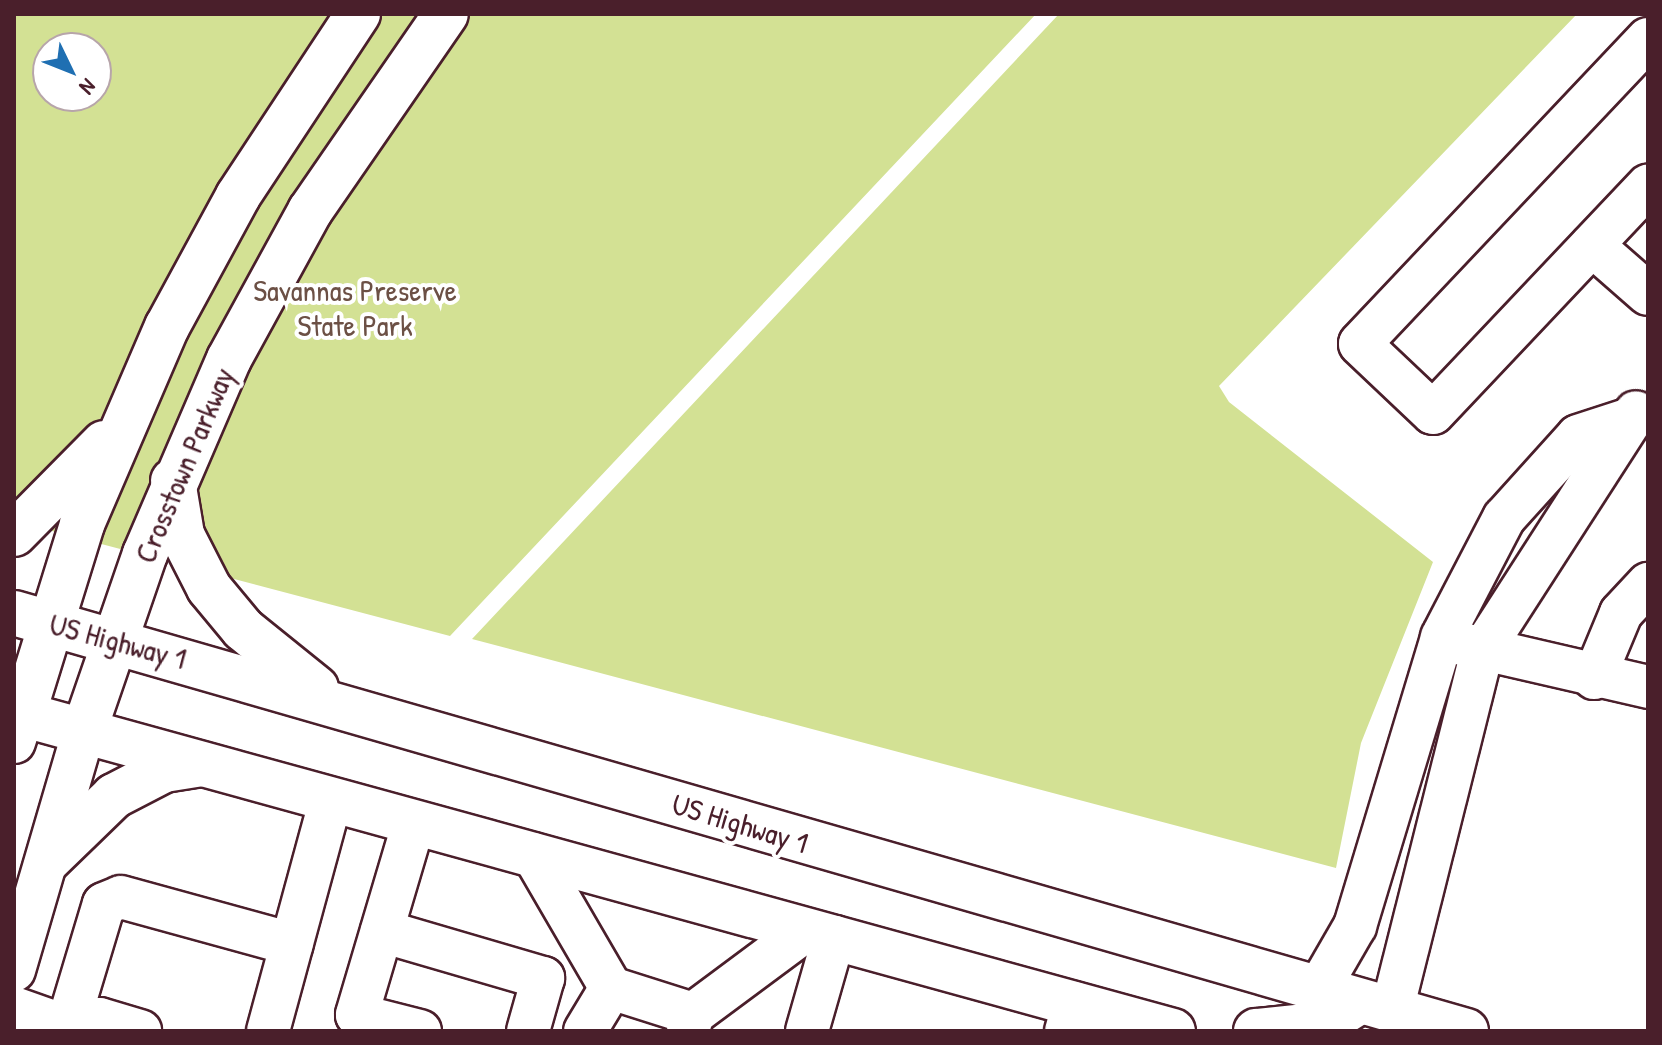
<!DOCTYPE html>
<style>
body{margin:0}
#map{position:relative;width:1662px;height:1045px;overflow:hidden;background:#fff;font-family:"Patrick Hand",sans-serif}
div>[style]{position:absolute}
.green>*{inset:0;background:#d3e194}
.roads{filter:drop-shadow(2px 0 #4a1f2b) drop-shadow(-2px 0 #4a1f2b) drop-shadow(0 2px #4a1f2b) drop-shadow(0 -2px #4a1f2b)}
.minor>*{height:42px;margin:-21px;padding:0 21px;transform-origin:21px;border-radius:21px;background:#fff}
.major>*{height:44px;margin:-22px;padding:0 22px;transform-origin:22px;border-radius:22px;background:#fff}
span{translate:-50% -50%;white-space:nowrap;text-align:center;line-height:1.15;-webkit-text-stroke:8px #fff;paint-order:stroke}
.park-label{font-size:30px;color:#6c5045}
.street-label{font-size:30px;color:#4a1f2b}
.frame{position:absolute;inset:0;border:16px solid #4a1f2b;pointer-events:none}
.north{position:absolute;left:32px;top:32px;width:80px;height:80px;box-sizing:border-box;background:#fff;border:2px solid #b7a5aa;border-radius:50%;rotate:133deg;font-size:22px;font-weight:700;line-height:32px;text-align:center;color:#4a1f2b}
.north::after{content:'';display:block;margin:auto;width:28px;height:36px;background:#1f6fb2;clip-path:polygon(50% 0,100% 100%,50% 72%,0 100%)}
</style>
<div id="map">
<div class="green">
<div style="clip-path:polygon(evenodd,14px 14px,1036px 14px,450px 636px,14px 521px,14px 14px,48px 48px,96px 48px,96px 96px,48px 96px,48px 48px)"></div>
<div style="clip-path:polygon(1059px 14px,1577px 14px,1219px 386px,1229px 402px,1433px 562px,1361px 743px,1336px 868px,472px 639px)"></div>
</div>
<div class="roads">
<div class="minor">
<div style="left:1648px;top:39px;width:419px;rotate:133.4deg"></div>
<div style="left:1360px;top:344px;width:100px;rotate:43.4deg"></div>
<div style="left:1433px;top:413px;width:313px;rotate:-46.6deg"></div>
<div style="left:1592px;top:245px;width:74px;rotate:41.2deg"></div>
<div style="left:1458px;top:643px;width:195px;rotate:13deg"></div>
<div style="left:1594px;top:678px;width:70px;rotate:-67.4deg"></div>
<div style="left:1621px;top:613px;width:40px;rotate:-47deg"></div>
<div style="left:14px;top:742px;width:28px;rotate:-72deg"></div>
<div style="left:414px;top:822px;width:201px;rotate:106.5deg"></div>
<div style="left:357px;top:1015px;width:65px;rotate:14.3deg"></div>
<div style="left:533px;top:854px;width:155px;rotate:59.8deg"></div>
<div style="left:611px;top:988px;width:50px;rotate:121.2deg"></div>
<div style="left:382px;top:931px;width:168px;rotate:16.3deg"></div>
<div style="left:543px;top:978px;width:55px;rotate:105.8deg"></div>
<div style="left:14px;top:970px;width:249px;rotate:-73.7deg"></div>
<div style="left:611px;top:988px;width:86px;rotate:17.6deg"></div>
<div style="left:1318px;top:990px;width:74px;rotate:-60deg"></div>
<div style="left:1355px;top:926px;width:302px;rotate:-73.2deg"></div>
<div style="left:1442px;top:637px;width:134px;rotate:-62.5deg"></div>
<div style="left:1504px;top:518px;width:110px;rotate:-47.9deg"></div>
<div style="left:1578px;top:436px;width:55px;rotate:-18.1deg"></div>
<div style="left:14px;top:1008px;width:69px;rotate:19.5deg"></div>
<div style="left:1392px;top:1010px;width:370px;rotate:-75.9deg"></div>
<div style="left:1482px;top:651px;width:284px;rotate:-57.2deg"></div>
<div style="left:67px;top:1027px;width:128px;rotate:-73.3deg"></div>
<div style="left:104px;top:904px;width:18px;rotate:-22deg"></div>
<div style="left:121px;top:897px;width:177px;rotate:15.4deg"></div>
<div style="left:80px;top:1031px;width:23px;rotate:-31deg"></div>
<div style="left:100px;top:1019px;width:42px;rotate:16.7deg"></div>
<div style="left:268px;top:1031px;width:240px;rotate:-74.8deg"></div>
<div style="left:688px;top:1031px;width:18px;rotate:-74deg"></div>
<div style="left:693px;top:1014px;width:141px;rotate:-36.6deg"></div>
<div style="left:807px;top:1031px;width:98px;rotate:-74deg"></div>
<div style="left:1066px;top:1031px;width:29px;rotate:-74deg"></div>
</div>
<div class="major">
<div style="left:173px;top:481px;width:55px;rotate:80.5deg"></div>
<div style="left:182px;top:535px;width:59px;rotate:63deg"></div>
<div style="left:209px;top:588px;width:53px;rotate:50.3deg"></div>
<div style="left:243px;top:629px;width:94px;rotate:38.9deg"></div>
<div style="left:14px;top:534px;width:128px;rotate:-45.3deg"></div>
<div style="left:14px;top:613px;width:1511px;rotate:16.06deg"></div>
<div style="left:14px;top:712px;width:1202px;rotate:15.39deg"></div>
<div style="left:23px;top:715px;width:200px;rotate:-72.8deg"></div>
<div style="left:82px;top:524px;width:215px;rotate:-66.7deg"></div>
<div style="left:167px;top:327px;width:149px;rotate:-61.5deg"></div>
<div style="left:238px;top:196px;width:218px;rotate:-56.6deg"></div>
<div style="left:84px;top:731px;width:187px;rotate:-71deg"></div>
<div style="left:145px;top:554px;width:212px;rotate:-66.7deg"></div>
<div style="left:229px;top:359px;width:169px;rotate:-61.3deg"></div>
<div style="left:310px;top:211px;width:239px;rotate:-55.4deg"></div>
<div style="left:48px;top:860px;width:92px;rotate:-44.1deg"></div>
<div style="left:114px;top:796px;width:56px;rotate:-27.5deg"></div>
<div style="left:164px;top:770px;width:37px;rotate:-9deg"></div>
<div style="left:1256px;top:1031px;width:48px;rotate:-5.9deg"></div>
<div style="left:1304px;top:1026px;width:32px;rotate:-16deg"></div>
<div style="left:1335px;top:1017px;width:28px;rotate:-32deg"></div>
</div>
</div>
<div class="park-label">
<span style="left:355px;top:307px">Savannas Preserve<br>State Park</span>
</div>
<div class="street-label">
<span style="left:184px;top:465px;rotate:-67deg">Crosstown Parkway</span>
<span style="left:118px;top:641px;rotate:15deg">US Highway 1</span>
<span style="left:740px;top:823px;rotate:17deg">US Highway 1</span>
</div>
<div class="frame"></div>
<div class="north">N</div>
</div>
